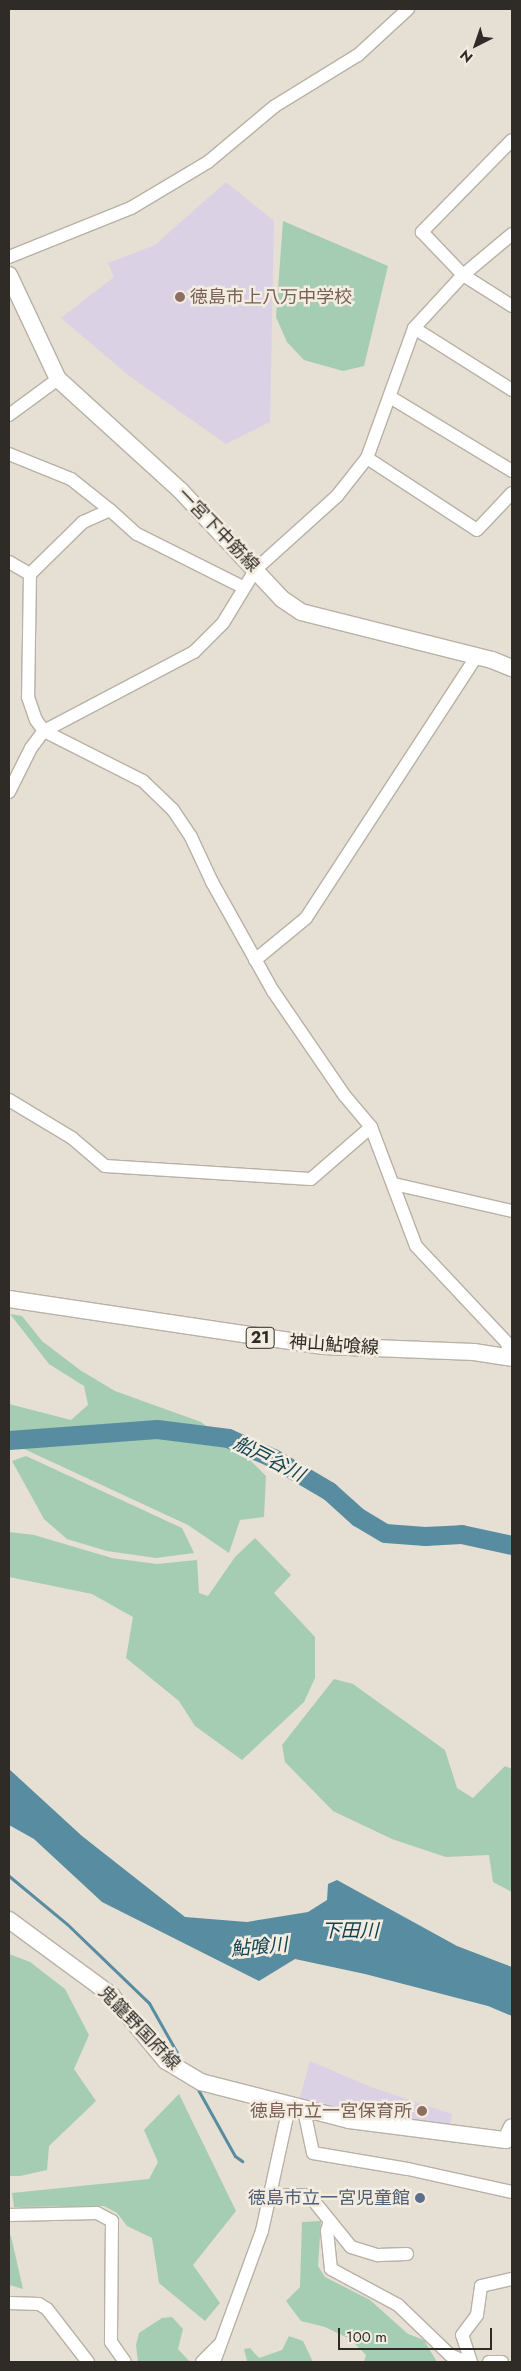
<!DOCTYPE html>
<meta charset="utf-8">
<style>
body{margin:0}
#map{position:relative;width:521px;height:2371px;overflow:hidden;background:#e6dfd3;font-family:Jost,"Noto Sans JP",sans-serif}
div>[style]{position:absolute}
.education>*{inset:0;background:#dbd1e5}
.green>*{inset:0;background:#a5cdb3}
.water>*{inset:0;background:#588da1}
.stream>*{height:3px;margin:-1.5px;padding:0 1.5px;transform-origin:1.5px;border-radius:1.5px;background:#588da1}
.river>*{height:19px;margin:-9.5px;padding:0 9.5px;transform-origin:9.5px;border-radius:9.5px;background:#588da1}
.roads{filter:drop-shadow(1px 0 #b8b1a6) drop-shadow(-1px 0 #b8b1a6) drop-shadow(0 1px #b8b1a6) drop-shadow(0 -1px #b8b1a6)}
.minor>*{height:12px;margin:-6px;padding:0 6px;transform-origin:6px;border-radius:6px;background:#fff}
.major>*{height:16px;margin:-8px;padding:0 8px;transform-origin:8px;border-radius:8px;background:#fff}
.dots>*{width:14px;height:14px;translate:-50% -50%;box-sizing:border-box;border:2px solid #f3ece0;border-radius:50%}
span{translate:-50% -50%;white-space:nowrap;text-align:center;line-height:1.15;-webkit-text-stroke:5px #f3ece0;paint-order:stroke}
.shield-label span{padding:1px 4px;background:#f3ece0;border:1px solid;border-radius:4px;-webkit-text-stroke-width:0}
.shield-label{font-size:16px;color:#2f2c28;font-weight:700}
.education-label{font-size:18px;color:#785e54}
.left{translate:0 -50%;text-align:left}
.right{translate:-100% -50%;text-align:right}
.street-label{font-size:18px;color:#2f2c28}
.service-label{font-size:18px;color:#4e5e75}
.water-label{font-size:19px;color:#114150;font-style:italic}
.frame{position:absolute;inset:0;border:10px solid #2f2c28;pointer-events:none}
.north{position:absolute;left:451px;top:20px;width:50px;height:50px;-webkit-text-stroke:4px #f3ece0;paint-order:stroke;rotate:221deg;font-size:14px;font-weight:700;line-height:20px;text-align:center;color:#2f2c28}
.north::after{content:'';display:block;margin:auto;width:18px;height:22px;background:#2f2c28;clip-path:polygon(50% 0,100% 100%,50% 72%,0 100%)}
.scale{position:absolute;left:338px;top:2328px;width:154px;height:22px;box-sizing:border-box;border:2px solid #2f2c28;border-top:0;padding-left:6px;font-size:15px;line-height:18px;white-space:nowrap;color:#2f2c28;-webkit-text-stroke:4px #f3ece0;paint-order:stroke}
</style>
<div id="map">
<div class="education">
<div style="clip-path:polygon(226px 182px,274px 221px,270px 422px,226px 444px,128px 375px,61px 318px,114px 277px,108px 263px,155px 245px)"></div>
<div style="clip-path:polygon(310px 2061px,371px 2087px,452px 2114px,450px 2126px,363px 2115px,299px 2101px)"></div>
</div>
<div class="green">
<div style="clip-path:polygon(283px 221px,388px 266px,364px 366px,343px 371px,304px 360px,287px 342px,276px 317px)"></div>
<div style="clip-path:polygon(10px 1314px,22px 1316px,42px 1341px,80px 1370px,115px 1391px,201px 1422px,251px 1461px,266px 1476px,264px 1517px,240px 1520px,229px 1553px,188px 1525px,9px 1442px,9px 1404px,71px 1420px,88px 1405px,84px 1386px,49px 1364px)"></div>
<div style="clip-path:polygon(26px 1456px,182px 1528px,194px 1553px,156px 1558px,107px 1551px,67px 1539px,44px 1519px,12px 1461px)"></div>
<div style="clip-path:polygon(9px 1532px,34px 1535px,112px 1558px,157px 1564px,197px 1560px,199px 1593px,208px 1596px,235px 1557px,255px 1538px,291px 1575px,274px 1593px,315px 1637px,315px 1678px,304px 1702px,242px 1760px,195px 1726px,179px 1701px,126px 1658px,133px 1617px,92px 1594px,9px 1577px)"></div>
<div style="clip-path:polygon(334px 1679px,353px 1684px,445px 1750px,457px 1788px,473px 1798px,505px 1766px,512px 1769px,512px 1892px,493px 1882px,489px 1855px,446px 1857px,392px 1839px,333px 1811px,285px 1762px,282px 1745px)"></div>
<div style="clip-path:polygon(9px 1954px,30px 1962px,65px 1989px,89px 2035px,74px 2069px,96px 2101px,49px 2146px,47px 2170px,20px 2176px,9px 2176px)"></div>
<div style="clip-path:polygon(179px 2094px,236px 2211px,193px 2265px,220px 2303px,205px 2321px,159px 2283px,152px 2238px,127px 2226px,117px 2213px,104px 2206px,14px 2207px,12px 2193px,149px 2179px,158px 2162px,144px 2130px)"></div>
<div style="clip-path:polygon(321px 2221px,318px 2266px,325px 2277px,370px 2300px,408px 2334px,424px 2340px,437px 2362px,364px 2362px,366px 2355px,350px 2339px,325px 2327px,301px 2321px,286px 2301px,300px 2287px,302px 2222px)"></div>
<div style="clip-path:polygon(9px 2235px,11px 2236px,23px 2289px,9px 2285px)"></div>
<div style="clip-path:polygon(172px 2317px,183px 2329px,178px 2349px,190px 2362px,138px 2362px,136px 2345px,139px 2333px,162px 2318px)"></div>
<div style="clip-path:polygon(289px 2336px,303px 2341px,313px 2362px,247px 2361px,244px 2349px,250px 2348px,259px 2358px,282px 2350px)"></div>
</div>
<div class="water">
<div style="clip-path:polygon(9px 1769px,82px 1836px,185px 1917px,247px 1922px,308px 1912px,327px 1900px,328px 1884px,337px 1880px,457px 1946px,512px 1967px,512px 2016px,488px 2006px,365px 1974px,295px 1959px,259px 1981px,102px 1902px,34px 1839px,9px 1825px)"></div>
</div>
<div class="stream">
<div style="left:9px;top:1876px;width:75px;rotate:39.6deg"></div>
<div style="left:67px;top:1924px;width:114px;rotate:43.9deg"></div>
<div style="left:149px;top:2003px;width:71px;rotate:60.6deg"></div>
<div style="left:196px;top:2086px;width:80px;rotate:60.9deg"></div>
<div style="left:235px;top:2156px;width:9px;rotate:36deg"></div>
</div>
<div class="river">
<div style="left:9px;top:1440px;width:148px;rotate:-4.3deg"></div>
<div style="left:157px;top:1429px;width:72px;rotate:7.2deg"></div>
<div style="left:228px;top:1438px;width:49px;rotate:24deg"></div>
<div style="left:273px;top:1458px;width:65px;rotate:30.5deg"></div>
<div style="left:329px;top:1491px;width:39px;rotate:42deg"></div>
<div style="left:358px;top:1517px;width:31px;rotate:31deg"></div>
<div style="left:385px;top:1533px;width:40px;rotate:4.3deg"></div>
<div style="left:425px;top:1536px;width:36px;rotate:-3deg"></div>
<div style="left:461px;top:1534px;width:52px;rotate:12.2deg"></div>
</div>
<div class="roads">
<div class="minor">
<div style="left:512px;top:140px;width:129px;rotate:134.4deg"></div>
<div style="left:422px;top:232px;width:59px;rotate:46.4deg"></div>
<div style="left:463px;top:275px;width:58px;rotate:32.3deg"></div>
<div style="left:9px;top:257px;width:131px;rotate:-21.9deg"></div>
<div style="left:131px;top:208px;width:90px;rotate:-30.9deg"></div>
<div style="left:208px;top:162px;width:87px;rotate:-39.9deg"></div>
<div style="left:275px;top:106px;width:97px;rotate:-31.6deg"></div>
<div style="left:358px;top:55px;width:68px;rotate:-42.6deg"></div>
<div style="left:414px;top:328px;width:116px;rotate:32.3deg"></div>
<div style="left:390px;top:397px;width:143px;rotate:31.2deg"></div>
<div style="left:9px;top:415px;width:61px;rotate:-36.3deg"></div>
<div style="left:9px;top:454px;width:67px;rotate:22deg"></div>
<div style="left:71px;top:479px;width:50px;rotate:38.5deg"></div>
<div style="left:110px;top:510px;width:30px;rotate:156deg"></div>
<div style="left:83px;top:522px;width:74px;rotate:135.5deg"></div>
<div style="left:30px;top:574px;width:123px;rotate:90.9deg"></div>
<div style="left:28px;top:697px;width:24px;rotate:71deg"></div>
<div style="left:36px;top:720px;width:14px;rotate:54deg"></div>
<div style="left:44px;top:731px;width:111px;rotate:26.8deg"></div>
<div style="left:143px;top:781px;width:42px;rotate:44deg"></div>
<div style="left:173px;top:810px;width:32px;rotate:56deg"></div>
<div style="left:191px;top:837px;width:50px;rotate:65deg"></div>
<div style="left:212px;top:882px;width:125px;rotate:60.8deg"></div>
<div style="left:273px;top:991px;width:127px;rotate:55.6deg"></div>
<div style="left:345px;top:1096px;width:40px;rotate:50deg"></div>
<div style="left:371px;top:1127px;width:127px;rotate:69.3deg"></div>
<div style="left:416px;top:1246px;width:133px;rotate:46.8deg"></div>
<div style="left:507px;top:1343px;width:15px;rotate:79deg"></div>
<div style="left:367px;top:458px;width:131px;rotate:33.2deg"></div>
<div style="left:477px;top:530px;width:51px;rotate:-46.6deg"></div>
<div style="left:110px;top:510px;width:36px;rotate:42deg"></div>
<div style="left:137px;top:534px;width:119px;rotate:26.6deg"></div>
<div style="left:9px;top:562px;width:24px;rotate:30deg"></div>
<div style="left:9px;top:792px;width:49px;rotate:-63.4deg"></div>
<div style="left:31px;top:748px;width:21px;rotate:-53deg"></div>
<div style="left:44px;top:731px;width:170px;rotate:-27.8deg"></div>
<div style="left:194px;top:652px;width:41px;rotate:-45deg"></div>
<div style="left:223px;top:623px;width:63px;rotate:-58.6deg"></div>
<div style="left:256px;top:569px;width:109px;rotate:-42deg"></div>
<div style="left:337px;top:496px;width:48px;rotate:-51.7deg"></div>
<div style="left:367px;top:458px;width:138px;rotate:-70.1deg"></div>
<div style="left:414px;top:328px;width:72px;rotate:-47.2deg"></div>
<div style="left:463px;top:275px;width:64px;rotate:-39.9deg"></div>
<div style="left:255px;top:960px;width:66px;rotate:-39.5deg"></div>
<div style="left:306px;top:918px;width:313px;rotate:-56.9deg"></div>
<div style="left:9px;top:1100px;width:74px;rotate:31.1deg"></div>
<div style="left:72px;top:1138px;width:43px;rotate:40.3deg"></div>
<div style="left:105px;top:1166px;width:206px;rotate:3.6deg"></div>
<div style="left:311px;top:1179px;width:79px;rotate:-40.9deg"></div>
<div style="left:394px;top:1184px;width:121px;rotate:12.9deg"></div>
<div style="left:304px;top:2110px;width:44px;rotate:78.2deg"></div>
<div style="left:313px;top:2153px;width:96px;rotate:9.6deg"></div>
<div style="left:408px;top:2169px;width:107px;rotate:12.5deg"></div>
<div style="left:271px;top:2195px;width:33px"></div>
<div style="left:304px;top:2195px;width:10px;rotate:29deg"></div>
<div style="left:313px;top:2200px;width:60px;rotate:51deg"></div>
<div style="left:351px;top:2247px;width:28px;rotate:17deg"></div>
<div style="left:378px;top:2255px;width:29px;rotate:-2deg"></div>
<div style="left:9px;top:2215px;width:88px;rotate:-1.3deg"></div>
<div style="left:97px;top:2213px;width:17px;rotate:28deg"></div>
<div style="left:112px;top:2221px;width:121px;rotate:90.5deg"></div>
<div style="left:111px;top:2342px;width:24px;rotate:55deg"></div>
<div style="left:330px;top:2221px;width:10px;rotate:107deg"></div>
<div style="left:327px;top:2231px;width:38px;rotate:84deg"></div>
<div style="left:331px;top:2269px;width:76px;rotate:28.2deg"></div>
<div style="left:398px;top:2305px;width:72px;rotate:43.9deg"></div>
<div style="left:450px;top:2355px;width:17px;rotate:24deg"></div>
<div style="left:9px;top:2303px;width:30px;rotate:2deg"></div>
<div style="left:39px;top:2304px;width:9px;rotate:32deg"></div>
<div style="left:47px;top:2309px;width:67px;rotate:52.3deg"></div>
<div style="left:202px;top:2362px;width:24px;rotate:-45deg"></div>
<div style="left:214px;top:2362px;width:140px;rotate:-69.9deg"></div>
<div style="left:262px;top:2231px;width:127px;rotate:-77.7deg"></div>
<div style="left:471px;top:2362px;width:28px;rotate:-108deg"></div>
<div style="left:462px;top:2335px;width:25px;rotate:-53deg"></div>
<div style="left:477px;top:2315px;width:29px;rotate:-82deg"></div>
<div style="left:481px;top:2286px;width:32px;rotate:-13deg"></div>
<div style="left:489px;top:2362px;width:13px"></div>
</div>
<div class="major">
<div style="left:9px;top:275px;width:115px;rotate:64.8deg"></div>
<div style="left:58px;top:379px;width:165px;rotate:42.3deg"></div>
<div style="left:180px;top:490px;width:149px;rotate:46.9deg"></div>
<div style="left:282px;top:599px;width:23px;rotate:34deg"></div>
<div style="left:301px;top:612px;width:197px;rotate:14.1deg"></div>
<div style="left:492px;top:660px;width:22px;rotate:22deg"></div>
<div style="left:9px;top:1299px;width:318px;rotate:8.5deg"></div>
<div style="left:324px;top:1346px;width:150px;rotate:2.3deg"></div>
<div style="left:474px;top:1352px;width:38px;rotate:9deg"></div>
<div style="left:9px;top:1920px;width:127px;rotate:36.3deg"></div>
<div style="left:111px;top:1995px;width:86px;rotate:50.2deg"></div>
<div style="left:166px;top:2061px;width:41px;rotate:31deg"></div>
<div style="left:201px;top:2082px;width:153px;rotate:14.4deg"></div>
<div style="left:349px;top:2120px;width:158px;rotate:7.3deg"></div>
<div style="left:506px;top:2140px;width:14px;rotate:-65deg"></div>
</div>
</div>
<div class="dots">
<div style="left:180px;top:297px;background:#8d6e63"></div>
<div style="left:422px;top:2111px;background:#8d6e63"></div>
<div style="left:420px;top:2198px;background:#5c6f8a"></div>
</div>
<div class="shield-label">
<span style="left:260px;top:1338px">21</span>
</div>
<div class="education-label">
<span class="left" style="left:190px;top:297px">徳島市上八万中学校</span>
<span class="right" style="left:412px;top:2111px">徳島市立一宮保育所</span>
</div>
<div class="street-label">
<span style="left:218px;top:530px;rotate:46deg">一宮下中筋線</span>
<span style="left:334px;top:1345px;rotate:4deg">神山鮎喰線</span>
<span style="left:139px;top:2028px;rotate:46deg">鬼籠野国府線</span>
</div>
<div class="service-label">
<span class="right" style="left:410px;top:2198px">徳島市立一宮児童館</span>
</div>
<div class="water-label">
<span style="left:269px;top:1459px;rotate:27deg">船戸谷川</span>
<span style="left:350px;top:1931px">下田川</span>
<span style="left:259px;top:1947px;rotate:-5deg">鮎喰川</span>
</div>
<div class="frame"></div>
<div class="north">N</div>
<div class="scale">100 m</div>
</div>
